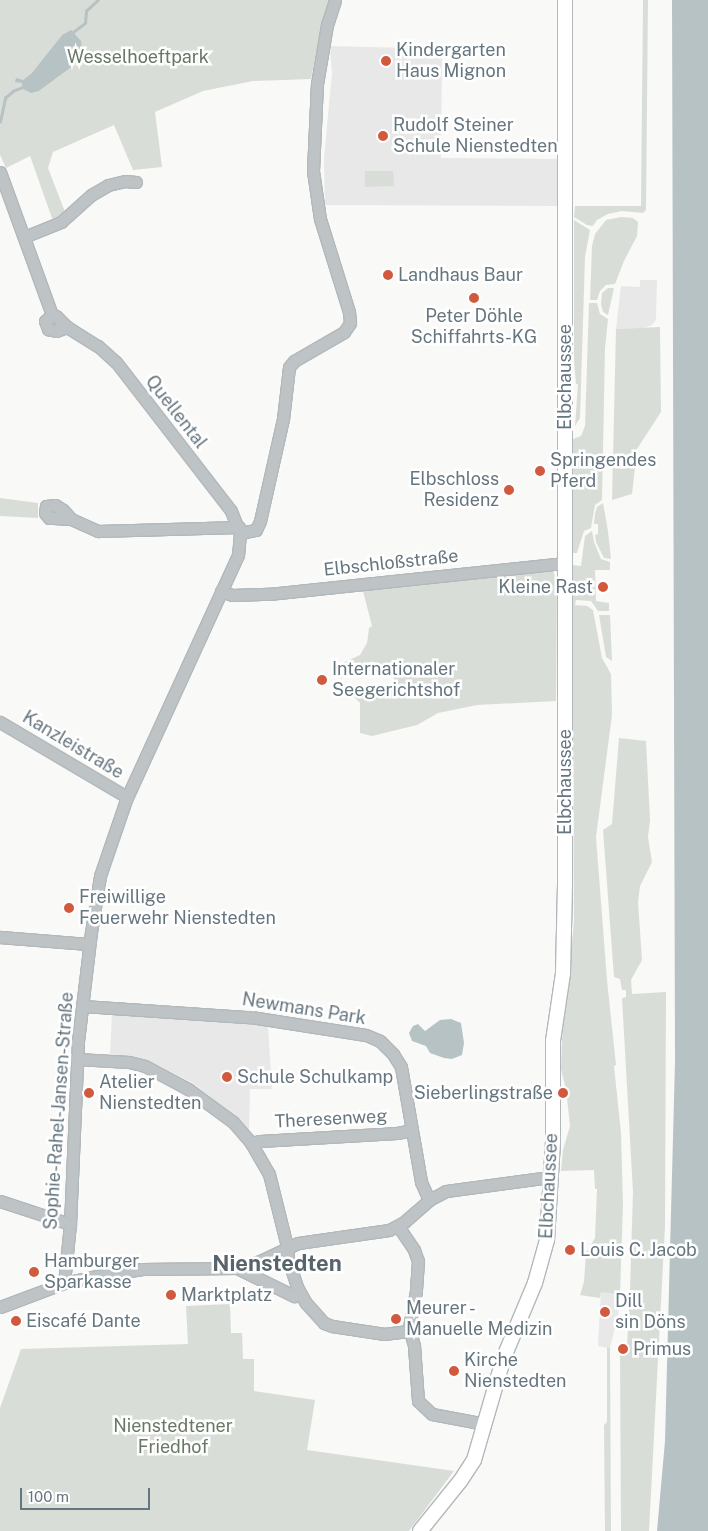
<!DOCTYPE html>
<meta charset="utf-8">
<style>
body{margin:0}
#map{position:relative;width:708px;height:1531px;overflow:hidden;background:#f9f9f7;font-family:"Public Sans",sans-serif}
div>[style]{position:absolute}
.built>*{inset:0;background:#e7e8e7}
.green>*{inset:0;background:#d9ddd7}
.water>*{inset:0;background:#b7c2c5}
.stream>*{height:2.5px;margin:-1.25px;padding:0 1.25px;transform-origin:1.25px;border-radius:1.25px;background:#b7c2c5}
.roads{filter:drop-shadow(1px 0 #b2b8bb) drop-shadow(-1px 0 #b2b8bb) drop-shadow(0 1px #b2b8bb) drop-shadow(0 -1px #b2b8bb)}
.minor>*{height:11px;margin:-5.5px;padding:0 5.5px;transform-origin:5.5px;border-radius:5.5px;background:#bec3c6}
.major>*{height:14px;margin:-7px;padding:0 7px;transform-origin:7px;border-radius:7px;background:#fff}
.dots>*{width:14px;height:14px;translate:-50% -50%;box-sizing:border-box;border:2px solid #fff;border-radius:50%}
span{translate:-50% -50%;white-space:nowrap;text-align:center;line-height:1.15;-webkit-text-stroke:5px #fff;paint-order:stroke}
.poi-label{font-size:18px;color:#66767f}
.left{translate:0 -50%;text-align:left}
.right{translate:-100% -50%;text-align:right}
.park-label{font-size:18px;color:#697865}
.street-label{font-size:18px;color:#66767f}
.district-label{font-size:22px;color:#58646b;font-weight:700}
.scale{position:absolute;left:20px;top:1488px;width:130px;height:22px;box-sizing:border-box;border:2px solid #66767f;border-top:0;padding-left:6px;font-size:15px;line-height:18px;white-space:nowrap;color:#66767f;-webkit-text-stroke:4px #fff;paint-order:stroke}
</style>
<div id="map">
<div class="built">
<div style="clip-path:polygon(330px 46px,442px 49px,441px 158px,560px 159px,559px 206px,325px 205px,324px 158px,332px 73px)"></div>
<div style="clip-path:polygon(640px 280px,657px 280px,656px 320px,652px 325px,644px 328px,616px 329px,621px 286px,640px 287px)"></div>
<div style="clip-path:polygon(112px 1014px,268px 1026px,272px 1089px,250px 1089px,249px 1130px,239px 1119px,193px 1083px,147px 1060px,110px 1054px)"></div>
<div style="clip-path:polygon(601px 1291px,620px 1294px,618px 1315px,610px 1348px,598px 1346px)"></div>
</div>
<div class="green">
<div style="clip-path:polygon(evenodd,0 0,329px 0,322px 23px,311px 79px,253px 81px,203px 91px,155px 112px,162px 167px,133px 170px,114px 125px,53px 152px,48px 168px,65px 212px,53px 221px,30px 156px,6px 168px,0 155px,0 0,62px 35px,63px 73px,39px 91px,20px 82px,33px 73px,62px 35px)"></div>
<div style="clip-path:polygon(643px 0,648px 0,646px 210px,643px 213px,622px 211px,608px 214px,597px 220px,593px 226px,587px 225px,574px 217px,575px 206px,641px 206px)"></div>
<div style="clip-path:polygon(365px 171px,393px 171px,394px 186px,365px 187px)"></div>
<div style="clip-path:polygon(621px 217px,633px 218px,638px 222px,637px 236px,624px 261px,615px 284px,606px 285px,600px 291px,597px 300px,590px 300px,592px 246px,595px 234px,606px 220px)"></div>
<div style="clip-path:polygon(574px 220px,590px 230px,585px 257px,580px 418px,575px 426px,578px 384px,576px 384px,574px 361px)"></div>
<div style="clip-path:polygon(608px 288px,614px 288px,608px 315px,603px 312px,601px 304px,602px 293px)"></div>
<div style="clip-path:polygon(589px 303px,597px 303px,600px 314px,608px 319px,605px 348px,602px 500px,595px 505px,591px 528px,584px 531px,577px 553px,573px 553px,573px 439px,581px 436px,585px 426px)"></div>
<div style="clip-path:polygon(660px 327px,661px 412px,637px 449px,632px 494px,612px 500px,616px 329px)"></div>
<div style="clip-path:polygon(0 498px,38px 503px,38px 518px,0 516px)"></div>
<div style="clip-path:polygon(603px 503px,608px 531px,611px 559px,604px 558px,596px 542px,595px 535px,598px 534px,598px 524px,594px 524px,595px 514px,597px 507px)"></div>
<div style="clip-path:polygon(592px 531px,594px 542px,601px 559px,610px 562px,610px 570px,595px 570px,596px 601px,609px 603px,609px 611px,598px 611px,591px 601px,576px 600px,575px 605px,587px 606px,593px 610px,602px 658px,611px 674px,612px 715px,596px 837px,607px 980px,616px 1065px,614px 1066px,621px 1133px,623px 1204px,620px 1294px,601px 1292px,600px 1298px,580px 1295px,584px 1282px,586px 1253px,595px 1238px,597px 1189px,595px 1189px,594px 1170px,561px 1171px,563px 1150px,570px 1126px,566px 1089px,561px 1069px,562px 1039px,574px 922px,572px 565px,581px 566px,585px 536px)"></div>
<div style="clip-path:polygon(547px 569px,553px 571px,557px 582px,556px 701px,477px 705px,438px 713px,417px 725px,372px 736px,360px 733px,360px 703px,351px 693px,387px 692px,393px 688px,394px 678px,388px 670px,378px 668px,351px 672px,341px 679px,339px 665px,360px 655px,367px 643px,369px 628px,372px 626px,363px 591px)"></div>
<div style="clip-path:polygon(599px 615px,610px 615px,612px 661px,606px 657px)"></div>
<div style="clip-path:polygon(619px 738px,646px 741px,650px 820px,648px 837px,652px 862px,640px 886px,638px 902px,642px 960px,631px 980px,632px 994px,666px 992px,665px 1226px,649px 1531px,621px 1531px,620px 1350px,627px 1347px,629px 1306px,634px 1305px,634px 1291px,630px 1290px,633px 1192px,622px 998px,626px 997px,626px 990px,622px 990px,620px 979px,614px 977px,603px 830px,612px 824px)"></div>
<div style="clip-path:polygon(230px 1304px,231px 1333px,242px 1333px,243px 1359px,254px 1359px,254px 1391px,315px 1400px,307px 1450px,454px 1471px,409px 1531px,0 1531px,0 1408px,21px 1349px,188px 1344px,186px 1306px)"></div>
<div style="clip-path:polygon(607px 1347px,610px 1348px,611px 1531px,605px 1531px,604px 1425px,607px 1422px)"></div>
</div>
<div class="water">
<div style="clip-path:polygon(672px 0,708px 0,708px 1531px,657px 1531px,665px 1441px,675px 1061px)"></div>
<div style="clip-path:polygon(71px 30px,81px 41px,82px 55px,74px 65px,39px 91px,31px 93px,23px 89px,22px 83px,15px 82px,16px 78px,23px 80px,32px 73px,62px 35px)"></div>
<div style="clip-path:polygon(451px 1019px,461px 1023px,464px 1043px,462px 1055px,452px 1059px,444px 1058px,430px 1053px,426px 1046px,412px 1041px,409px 1033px,413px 1026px,418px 1024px,425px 1031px,440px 1020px)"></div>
</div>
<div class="stream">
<div style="left:73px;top:32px;width:15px;rotate:-37deg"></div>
<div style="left:85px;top:23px;width:12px;rotate:-85deg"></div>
<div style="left:86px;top:11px;width:16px;rotate:-43deg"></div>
<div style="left:0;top:122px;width:25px;rotate:-78deg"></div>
<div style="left:5px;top:98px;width:11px;rotate:-41deg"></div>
<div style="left:13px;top:91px;width:11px;rotate:-22deg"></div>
</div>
<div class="roads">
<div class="minor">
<div style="left:0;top:172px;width:152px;rotate:70deg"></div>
<div style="left:52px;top:315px;width:4px;rotate:14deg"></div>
<div style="left:56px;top:316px;width:16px;rotate:45deg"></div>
<div style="left:67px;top:327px;width:36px;rotate:32deg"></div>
<div style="left:98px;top:346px;width:24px;rotate:42deg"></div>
<div style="left:116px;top:362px;width:188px;rotate:52.3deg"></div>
<div style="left:231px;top:511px;width:24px;rotate:68deg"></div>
<div style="left:240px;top:533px;width:22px;rotate:95deg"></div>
<div style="left:238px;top:555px;width:266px;rotate:114.6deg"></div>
<div style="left:127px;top:797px;width:83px;rotate:108.9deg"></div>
<div style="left:100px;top:876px;width:57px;rotate:99.1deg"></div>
<div style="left:91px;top:932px;width:110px;rotate:96.8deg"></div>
<div style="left:78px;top:1041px;width:183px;rotate:92.5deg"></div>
<div style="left:70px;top:1224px;width:59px;rotate:95.8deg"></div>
<div style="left:24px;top:237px;width:40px;rotate:-22deg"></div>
<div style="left:61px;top:222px;width:40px;rotate:-42deg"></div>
<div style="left:91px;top:195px;width:20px;rotate:-30deg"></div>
<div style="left:108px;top:185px;width:17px;rotate:-13deg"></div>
<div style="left:125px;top:181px;width:11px;rotate:5deg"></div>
<div style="left:52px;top:315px;width:9px;rotate:139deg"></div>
<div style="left:45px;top:321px;width:9px;rotate:69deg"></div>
<div style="left:48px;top:329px;width:8px;rotate:14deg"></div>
<div style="left:56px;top:331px;width:12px;rotate:-20deg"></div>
<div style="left:71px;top:519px;width:22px;rotate:-177deg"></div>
<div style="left:49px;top:518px;width:6px;rotate:-129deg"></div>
<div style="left:45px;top:513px;width:7px;rotate:-82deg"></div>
<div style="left:46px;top:506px;width:9px;rotate:-6deg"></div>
<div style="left:55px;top:505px;width:9px;rotate:32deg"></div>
<div style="left:63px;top:510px;width:12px;rotate:48deg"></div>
<div style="left:71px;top:519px;width:30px;rotate:24deg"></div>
<div style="left:98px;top:531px;width:141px;rotate:-1.6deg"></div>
<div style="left:240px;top:533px;width:16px;rotate:-11deg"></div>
<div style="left:256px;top:530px;width:10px;rotate:-66deg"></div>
<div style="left:260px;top:521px;width:105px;rotate:-77.3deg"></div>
<div style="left:283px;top:419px;width:52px;rotate:-83.4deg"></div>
<div style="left:289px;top:367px;width:8px;rotate:-50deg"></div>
<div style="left:294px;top:361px;width:58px;rotate:-30.1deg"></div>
<div style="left:344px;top:332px;width:11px;rotate:-56deg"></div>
<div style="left:350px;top:323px;width:11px;rotate:-95deg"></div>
<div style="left:349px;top:312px;width:97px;rotate:-107.3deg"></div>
<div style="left:320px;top:219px;width:49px;rotate:-98.3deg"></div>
<div style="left:313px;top:171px;width:87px;rotate:-87.4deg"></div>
<div style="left:317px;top:84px;width:60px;rotate:-80.4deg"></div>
<div style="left:327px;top:25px;width:26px;rotate:-72deg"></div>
<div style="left:221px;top:591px;width:12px;rotate:20deg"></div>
<div style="left:232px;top:595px;width:37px;rotate:-2deg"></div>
<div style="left:269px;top:594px;width:298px;rotate:-6deg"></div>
<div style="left:0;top:722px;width:147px;rotate:30.6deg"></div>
<div style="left:0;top:937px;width:89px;rotate:4.5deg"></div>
<div style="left:83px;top:1006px;width:174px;rotate:3.9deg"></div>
<div style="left:257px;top:1018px;width:110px;rotate:8.9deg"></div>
<div style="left:366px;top:1035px;width:15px;rotate:23deg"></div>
<div style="left:380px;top:1041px;width:18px;rotate:45deg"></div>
<div style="left:393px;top:1054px;width:15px;rotate:58deg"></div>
<div style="left:401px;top:1067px;width:117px;rotate:80.1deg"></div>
<div style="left:421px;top:1182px;width:20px;rotate:66deg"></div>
<div style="left:77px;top:1059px;width:52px;rotate:3.3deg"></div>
<div style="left:129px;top:1062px;width:16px;rotate:14deg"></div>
<div style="left:145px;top:1066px;width:49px;rotate:28.1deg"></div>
<div style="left:188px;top:1089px;width:56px;rotate:36.3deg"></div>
<div style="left:233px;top:1122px;width:28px;rotate:49deg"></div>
<div style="left:251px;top:1143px;width:36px;rotate:60deg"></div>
<div style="left:269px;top:1174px;width:74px;rotate:76deg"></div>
<div style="left:287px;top:1246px;width:13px;rotate:86deg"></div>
<div style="left:288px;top:1259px;width:29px;rotate:72deg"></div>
<div style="left:297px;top:1287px;width:18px;rotate:61deg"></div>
<div style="left:306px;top:1303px;width:27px;rotate:48deg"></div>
<div style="left:324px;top:1323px;width:9px;rotate:21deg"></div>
<div style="left:332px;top:1326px;width:53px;rotate:8.7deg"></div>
<div style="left:384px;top:1334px;width:26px;rotate:-7deg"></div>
<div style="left:251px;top:1143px;width:9px;rotate:-13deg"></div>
<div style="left:260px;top:1141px;width:137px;rotate:-3.3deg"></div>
<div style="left:397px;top:1133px;width:15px;rotate:-11deg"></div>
<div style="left:0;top:1201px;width:74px;rotate:18.2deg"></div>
<div style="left:398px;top:1226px;width:29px;rotate:56deg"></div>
<div style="left:414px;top:1250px;width:12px;rotate:70deg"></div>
<div style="left:418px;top:1261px;width:30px;rotate:94deg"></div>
<div style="left:416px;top:1291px;width:38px;rotate:101deg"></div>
<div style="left:409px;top:1328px;width:19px;rotate:74deg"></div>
<div style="left:414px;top:1346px;width:55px;rotate:85.8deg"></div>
<div style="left:418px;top:1401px;width:19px;rotate:43deg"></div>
<div style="left:432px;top:1414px;width:54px;rotate:10.7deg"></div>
<div style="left:237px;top:1268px;width:64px;rotate:26.2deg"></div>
<div style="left:294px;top:1296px;width:6px;rotate:-9deg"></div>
<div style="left:0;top:1307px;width:68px;rotate:-20.6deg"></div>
<div style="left:64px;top:1283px;width:34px;rotate:-12deg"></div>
<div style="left:97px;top:1276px;width:46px;rotate:-8.8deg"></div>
<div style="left:142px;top:1269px;width:95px;rotate:-0.6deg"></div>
<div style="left:237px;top:1268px;width:24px;rotate:-17deg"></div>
<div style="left:260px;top:1261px;width:42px;rotate:-25.3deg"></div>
<div style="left:298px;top:1243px;width:92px;rotate:-8.1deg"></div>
<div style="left:389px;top:1230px;width:17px;rotate:-28deg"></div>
<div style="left:404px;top:1222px;width:33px;rotate:-41deg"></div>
<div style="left:429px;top:1200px;width:19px;rotate:-28deg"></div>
<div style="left:446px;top:1191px;width:105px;rotate:-7.7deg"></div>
</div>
<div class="major">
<div style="left:420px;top:1531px;width:65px;rotate:-51.2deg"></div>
<div style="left:461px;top:1480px;width:24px;rotate:-57deg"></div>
<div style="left:474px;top:1460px;width:107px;rotate:-73.8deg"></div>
<div style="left:504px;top:1357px;width:80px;rotate:-67.3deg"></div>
<div style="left:535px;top:1283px;width:45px;rotate:-74.4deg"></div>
<div style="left:547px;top:1240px;width:99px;rotate:-86.5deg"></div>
<div style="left:553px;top:1141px;width:100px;rotate:-90deg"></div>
<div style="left:553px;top:1041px;width:69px;rotate:-81.6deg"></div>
<div style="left:563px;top:973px;width:90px;rotate:-88.7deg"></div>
<div style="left:565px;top:883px;width:883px;rotate:-90deg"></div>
</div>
</div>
<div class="dots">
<div style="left:386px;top:61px;background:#d1593e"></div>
<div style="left:383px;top:136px;background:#d1593e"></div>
<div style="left:388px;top:275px;background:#d1593e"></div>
<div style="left:474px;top:298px;background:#d1593e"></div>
<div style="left:540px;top:471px;background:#d1593e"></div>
<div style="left:509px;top:490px;background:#d1593e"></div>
<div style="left:603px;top:587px;background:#d1593e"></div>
<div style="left:322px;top:680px;background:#d1593e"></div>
<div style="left:69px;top:908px;background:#d1593e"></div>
<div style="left:227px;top:1077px;background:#d1593e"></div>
<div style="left:89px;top:1093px;background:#d1593e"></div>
<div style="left:563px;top:1093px;background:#d1593e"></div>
<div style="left:570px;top:1250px;background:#d1593e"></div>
<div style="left:34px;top:1272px;background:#d1593e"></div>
<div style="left:171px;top:1295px;background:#d1593e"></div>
<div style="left:605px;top:1312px;background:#d1593e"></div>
<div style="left:396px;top:1319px;background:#d1593e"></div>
<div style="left:16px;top:1321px;background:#d1593e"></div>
<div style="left:623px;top:1349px;background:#d1593e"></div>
<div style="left:454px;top:1371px;background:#d1593e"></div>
</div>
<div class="poi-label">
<span class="left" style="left:396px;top:61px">Kindergarten<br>Haus Mignon</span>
<span class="left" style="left:393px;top:136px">Rudolf Steiner<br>Schule Nienstedten</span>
<span class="left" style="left:398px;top:275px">Landhaus Baur</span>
<span style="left:474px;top:327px">Peter Döhle<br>Schiffahrts-KG</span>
<span class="left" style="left:550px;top:471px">Springendes<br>Pferd</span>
<span class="right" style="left:499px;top:490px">Elbschloss<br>Residenz</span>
<span class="right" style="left:593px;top:587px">Kleine Rast</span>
<span class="left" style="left:332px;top:680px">Internationaler<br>Seegerichtshof</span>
<span class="left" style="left:79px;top:908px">Freiwillige<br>Feuerwehr Nienstedten</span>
<span class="left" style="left:237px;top:1077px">Schule Schulkamp</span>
<span class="left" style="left:99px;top:1093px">Atelier<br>Nienstedten</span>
<span class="right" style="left:553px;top:1093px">Sieberlingstraße</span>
<span class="left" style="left:580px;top:1250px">Louis C. Jacob</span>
<span class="left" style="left:44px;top:1272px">Hamburger<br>Sparkasse</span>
<span class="left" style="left:181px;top:1295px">Marktplatz</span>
<span class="left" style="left:615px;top:1312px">Dill<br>sin Döns</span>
<span class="left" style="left:406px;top:1319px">Meurer -<br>Manuelle Medizin</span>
<span class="left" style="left:26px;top:1321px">Eiscafé Dante</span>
<span class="left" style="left:633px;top:1349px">Primus</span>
<span class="left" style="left:464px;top:1371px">Kirche<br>Nienstedten</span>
</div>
<div class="park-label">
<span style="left:138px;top:57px">Wesselhoeftpark</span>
<span style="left:173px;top:1437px">Nienstedtener<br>Friedhof</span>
</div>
<div class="street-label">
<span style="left:565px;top:377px;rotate:-90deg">Elbchaussee</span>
<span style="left:176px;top:412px;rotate:52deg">Quellental</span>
<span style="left:391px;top:563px;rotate:-6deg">Elbschloßstraße</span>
<span style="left:73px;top:745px;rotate:31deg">Kanzleistraße</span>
<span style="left:565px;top:782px;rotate:-90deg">Elbchaussee</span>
<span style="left:304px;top:1009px;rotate:9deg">Newmans Park</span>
<span style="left:59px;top:1111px;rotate:-86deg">Sophie-Rahel-Jansen-Straße</span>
<span style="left:331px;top:1119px;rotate:-3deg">Theresenweg</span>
<span style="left:549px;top:1186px;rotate:-87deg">Elbchaussee</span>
</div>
<div class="district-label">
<span style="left:277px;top:1264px">Nienstedten</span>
</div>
<div class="scale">100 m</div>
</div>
